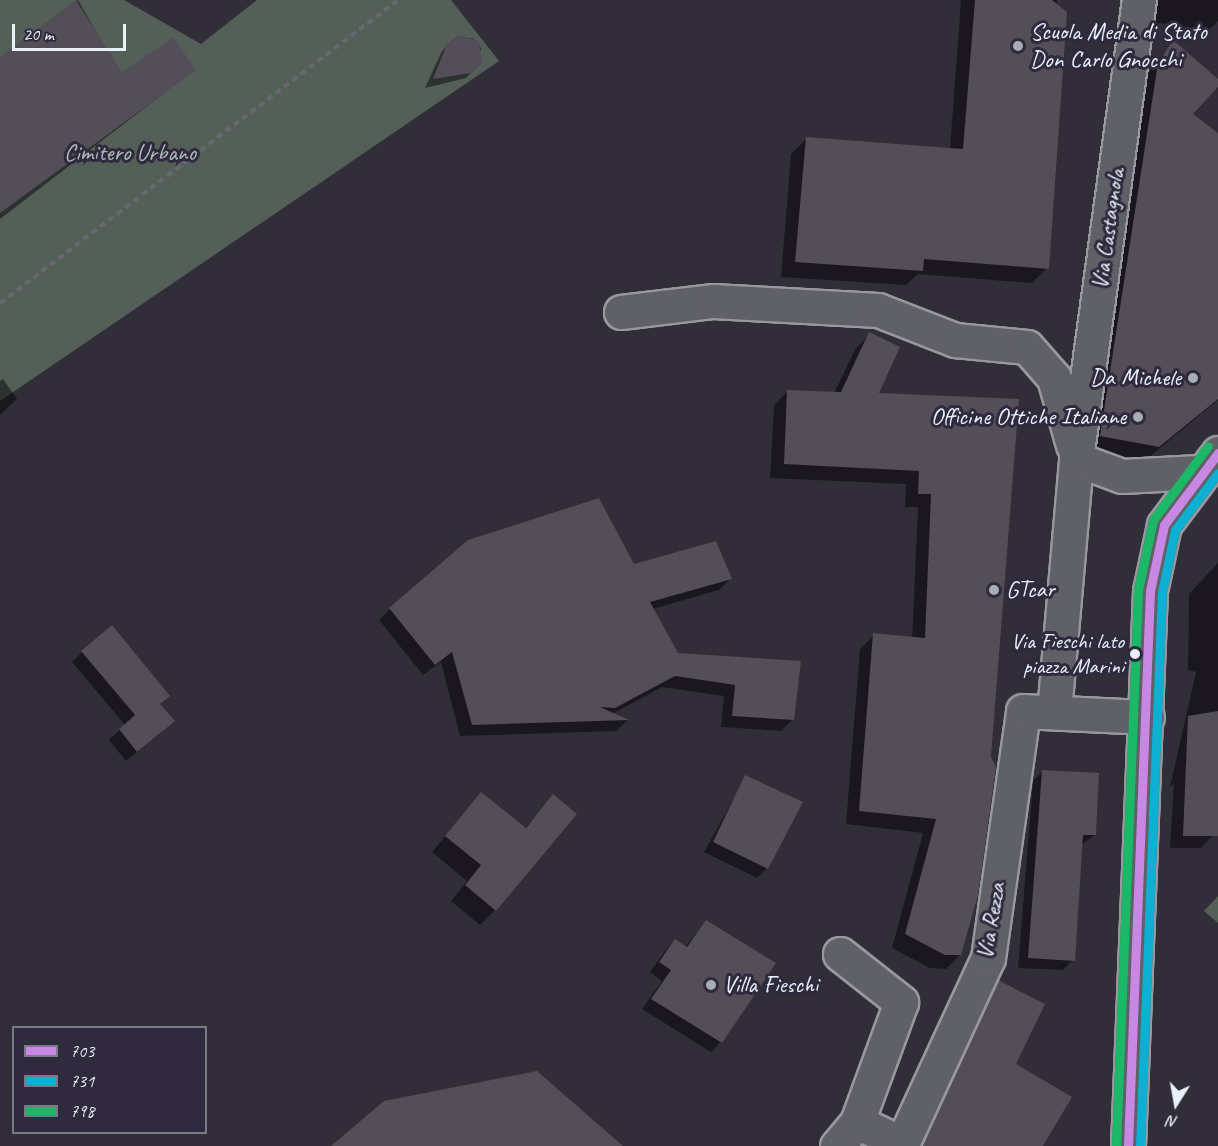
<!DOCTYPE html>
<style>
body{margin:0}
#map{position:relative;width:1218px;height:1146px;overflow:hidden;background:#312e39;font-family:Caveat,sans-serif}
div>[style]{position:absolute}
.green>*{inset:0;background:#545f58}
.shadow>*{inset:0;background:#0007}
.building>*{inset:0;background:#534e57}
.path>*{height:4px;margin-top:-2px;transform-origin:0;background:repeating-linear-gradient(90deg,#68686f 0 6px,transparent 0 10.5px)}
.roads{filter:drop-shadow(2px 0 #98999f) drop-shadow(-2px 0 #98999f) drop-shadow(0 2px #98999f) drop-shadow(0 -2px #98999f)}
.minor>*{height:33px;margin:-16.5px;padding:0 16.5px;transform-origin:16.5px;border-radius:16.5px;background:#606067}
.bus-1>*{height:9px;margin:-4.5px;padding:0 4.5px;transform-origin:4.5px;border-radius:4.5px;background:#c787e3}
.bus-2>*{height:9px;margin:-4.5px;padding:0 4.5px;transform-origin:4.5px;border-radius:4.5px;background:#0dafd3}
.bus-3>*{height:9px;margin:-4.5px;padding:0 4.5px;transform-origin:4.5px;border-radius:4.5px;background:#1ab867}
.dots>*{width:16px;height:16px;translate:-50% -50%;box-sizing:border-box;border:3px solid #2f2a3d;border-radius:50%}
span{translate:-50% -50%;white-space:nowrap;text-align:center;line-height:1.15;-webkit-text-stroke:6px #2f2a3d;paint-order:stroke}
.bus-label{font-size:22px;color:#e8f1f8}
.right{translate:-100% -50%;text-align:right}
.poi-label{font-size:24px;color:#e8f1f8}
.left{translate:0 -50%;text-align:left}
.park-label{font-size:24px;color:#afbaba}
.street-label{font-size:24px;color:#e8f1f8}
.legend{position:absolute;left:12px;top:1026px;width:195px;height:108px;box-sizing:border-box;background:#2f2a3d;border:2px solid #797a88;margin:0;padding:8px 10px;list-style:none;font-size:18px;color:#e8f1f8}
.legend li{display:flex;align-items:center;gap:12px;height:30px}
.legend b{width:30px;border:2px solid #797a88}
.north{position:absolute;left:1146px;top:1074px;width:60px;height:60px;-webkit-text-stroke:4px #2f2a3d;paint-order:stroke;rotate:191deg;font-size:16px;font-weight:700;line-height:24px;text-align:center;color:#e8f1f8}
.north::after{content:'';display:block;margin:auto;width:21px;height:27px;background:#e8f1f8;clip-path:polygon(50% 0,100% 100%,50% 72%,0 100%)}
.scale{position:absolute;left:12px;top:24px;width:114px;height:27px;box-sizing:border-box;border:3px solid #e8f1f8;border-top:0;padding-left:8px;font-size:18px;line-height:21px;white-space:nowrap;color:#e8f1f8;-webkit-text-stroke:4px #2f2a3d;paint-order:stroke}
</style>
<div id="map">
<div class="green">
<div style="clip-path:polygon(0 0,124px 0,201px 44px,257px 0,451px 0,499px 61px,0 401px)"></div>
<div style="clip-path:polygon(1218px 896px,1218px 923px,1204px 911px)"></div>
</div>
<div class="shadow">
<div style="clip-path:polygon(78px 0,121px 75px,194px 70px,0 219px,0 59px)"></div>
<div style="clip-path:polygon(961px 0,1057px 0,1047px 268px,1032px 283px,918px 274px,906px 285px,781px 277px,791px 154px,806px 139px,950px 149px)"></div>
<div style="clip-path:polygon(1149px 0,1218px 0,1218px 21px,1209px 30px,1145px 21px)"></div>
<div style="clip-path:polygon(473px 38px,481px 48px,476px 68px,466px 78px,425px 88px,442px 51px,452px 40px)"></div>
<div style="clip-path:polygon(1173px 42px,1218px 81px,1191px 115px,1218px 135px,1218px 400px,1142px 463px,1084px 453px,1142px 81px)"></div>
<div style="clip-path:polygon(870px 334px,877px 394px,1018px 401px,960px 955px,946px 969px,930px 968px,892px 948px,923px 833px,846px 824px,860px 649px,874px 635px,912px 639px,918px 507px,905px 507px,906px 484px,770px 478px,774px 405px,788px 391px,834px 393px,856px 348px)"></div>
<div style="clip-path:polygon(3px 379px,17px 399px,0 415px,0 381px)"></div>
<div style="clip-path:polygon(1218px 563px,1218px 830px,1201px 848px,1170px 848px,1174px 783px,1170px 787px,1196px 672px,1188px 670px,1189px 594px)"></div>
<div style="clip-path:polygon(633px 566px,730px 579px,719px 590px,652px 609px,677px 655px,800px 662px,793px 719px,781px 731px,721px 727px,724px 696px,662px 687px,612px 714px,627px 721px,616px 731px,460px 736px,441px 662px,423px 675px,379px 620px,390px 609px)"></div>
<div style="clip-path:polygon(82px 652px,168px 696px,159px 705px,163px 731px,126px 761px,109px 740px,125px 725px,72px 662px)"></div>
<div style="clip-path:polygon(1043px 771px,1095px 835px,1081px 845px,1073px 960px,1063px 970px,1018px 968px,1033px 781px)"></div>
<div style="clip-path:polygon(746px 777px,767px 868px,757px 878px,704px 852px)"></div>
<div style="clip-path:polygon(481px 794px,524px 829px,553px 796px,495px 910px,480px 925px,451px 901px,467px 881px,432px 852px)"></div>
<div style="clip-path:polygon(706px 922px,721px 1042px,711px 1052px,642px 1009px,662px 981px,650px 972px,665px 951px,675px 941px,685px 947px)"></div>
<div style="clip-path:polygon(999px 982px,1014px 1064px,1041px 1146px,916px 1146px,984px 996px)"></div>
</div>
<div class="building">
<div style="clip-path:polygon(76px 0,122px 72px,173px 38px,196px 70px,0 213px,0 57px)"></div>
<div style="clip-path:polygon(975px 0,1052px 0,1067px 12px,1049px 269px,924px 259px,923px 271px,795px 262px,806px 137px,963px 149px)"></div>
<div style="clip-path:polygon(458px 35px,479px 41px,482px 63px,471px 73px,433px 79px,447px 44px)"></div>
<div style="clip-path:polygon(1173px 40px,1218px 79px,1218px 87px,1193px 114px,1218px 133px,1218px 399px,1159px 447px,1100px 436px,1158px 63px)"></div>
<div style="clip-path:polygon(869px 332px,900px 347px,879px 393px,1019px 399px,991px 757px,996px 767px,978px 895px,961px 955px,945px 955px,905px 934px,936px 819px,859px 811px,873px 633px,925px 638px,931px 494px,918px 494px,919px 471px,784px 464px,787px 390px,841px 392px)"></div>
<div style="clip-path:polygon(599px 498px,634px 564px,716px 541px,732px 579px,650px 602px,678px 653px,801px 661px,794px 720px,732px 716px,735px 685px,675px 676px,615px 708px,600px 707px,629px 720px,472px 725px,452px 652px,435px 665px,389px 608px,468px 540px)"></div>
<div style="clip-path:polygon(112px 625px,170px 696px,160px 704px,175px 721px,137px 752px,119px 729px,135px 715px,81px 651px)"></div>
<div style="clip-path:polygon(1218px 711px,1218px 836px,1183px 836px,1188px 716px)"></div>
<div style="clip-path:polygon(1042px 770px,1099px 773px,1096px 835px,1083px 835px,1075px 961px,1028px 958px)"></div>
<div style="clip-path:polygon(745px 775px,803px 802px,768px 869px,713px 842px)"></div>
<div style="clip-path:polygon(481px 792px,526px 828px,553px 794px,577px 814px,496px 911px,465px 885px,481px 865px,445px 836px)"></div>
<div style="clip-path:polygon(706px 920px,776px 963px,722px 1043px,651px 999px,671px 970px,659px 962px,675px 939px,687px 947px)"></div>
<div style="clip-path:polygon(998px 980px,1045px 1004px,1016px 1064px,1072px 1097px,1043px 1146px,922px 1146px)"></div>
<div style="clip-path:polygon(537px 1071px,623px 1146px,331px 1146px,384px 1101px)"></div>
</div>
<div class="path">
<div style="left:0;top:303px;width:500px;rotate:-37.28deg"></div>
</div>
<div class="roads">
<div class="minor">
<div style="left:621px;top:312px;width:93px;rotate:-6.8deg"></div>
<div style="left:713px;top:301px;width:165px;rotate:3.1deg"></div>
<div style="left:878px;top:310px;width:83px;rotate:21.3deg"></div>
<div style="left:955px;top:340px;width:72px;rotate:5.6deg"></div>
<div style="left:1027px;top:347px;width:41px;rotate:48.9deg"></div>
<div style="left:1054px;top:378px;width:70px;rotate:74.2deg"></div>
<div style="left:1076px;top:459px;width:49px;rotate:20.3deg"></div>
<div style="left:1122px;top:476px;width:77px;rotate:-3deg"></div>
<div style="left:1054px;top:712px;width:254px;rotate:-85deg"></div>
<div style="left:1076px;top:459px;width:463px;rotate:-82.2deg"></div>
<div style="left:840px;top:954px;width:78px;rotate:38.2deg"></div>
<div style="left:901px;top:1002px;width:128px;rotate:110.1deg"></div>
<div style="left:837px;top:1146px;width:31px;rotate:-50deg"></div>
<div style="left:857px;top:1122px;width:51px;rotate:25.6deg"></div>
<div style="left:901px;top:1146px;width:207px;rotate:-65.2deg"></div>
<div style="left:988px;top:958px;width:249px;rotate:-81.9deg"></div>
<div style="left:1023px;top:711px;width:124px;rotate:2.8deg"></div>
<div style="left:1128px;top:1146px;width:555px;rotate:-87.73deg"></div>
<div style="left:1150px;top:591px;width:67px;rotate:-78deg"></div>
<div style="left:1164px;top:525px;width:90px;rotate:-53.1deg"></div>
</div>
</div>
<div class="bus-1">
<div style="left:1128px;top:1146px;width:555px;rotate:-87.73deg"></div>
<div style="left:1150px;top:591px;width:67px;rotate:-78deg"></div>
<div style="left:1164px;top:525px;width:90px;rotate:-53.1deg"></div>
</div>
<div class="bus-2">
<div style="left:1140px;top:1146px;width:554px;rotate:-87.73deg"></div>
<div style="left:1162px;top:592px;width:63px;rotate:-78.2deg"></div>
<div style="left:1175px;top:530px;width:71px;rotate:-53deg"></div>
</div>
<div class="bus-3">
<div style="left:1116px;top:1146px;width:556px;rotate:-87.73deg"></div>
<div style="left:1138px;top:590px;width:72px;rotate:-77.9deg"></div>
<div style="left:1153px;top:520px;width:92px;rotate:-53.4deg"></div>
</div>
<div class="dots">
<div style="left:1018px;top:46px;background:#a8adb5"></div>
<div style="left:1193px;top:378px;background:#a8adb5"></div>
<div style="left:1138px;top:417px;background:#a8adb5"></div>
<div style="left:994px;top:590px;background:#a8adb5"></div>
<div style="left:1135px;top:654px;background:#e8f1f8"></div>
<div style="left:711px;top:985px;background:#a8adb5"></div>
</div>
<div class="bus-label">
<span class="right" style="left:1124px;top:654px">Via Fieschi lato<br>piazza Marini</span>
</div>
<div class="poi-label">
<span class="left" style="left:1030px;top:46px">Scuola Media di Stato<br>Don Carlo Gnocchi</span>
<span class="right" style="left:1181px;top:378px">Da Michele</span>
<span class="right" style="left:1126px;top:417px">Officine Ottiche Italiane</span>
<span class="left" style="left:1006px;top:590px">GTcar</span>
<span class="left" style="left:723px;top:985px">Villa Fieschi</span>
</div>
<div class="park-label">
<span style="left:130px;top:153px">Cimitero Urbano</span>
</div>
<div class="street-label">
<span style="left:1108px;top:229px;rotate:-82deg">Via Castagnola</span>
<span style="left:991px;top:921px;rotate:-80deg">Via Rezza</span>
</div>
<ul class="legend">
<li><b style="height:8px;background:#c787e3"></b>703</li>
<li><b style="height:8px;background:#0dafd3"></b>731</li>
<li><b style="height:8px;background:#1ab867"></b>798</li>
</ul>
<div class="north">N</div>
<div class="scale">20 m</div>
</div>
